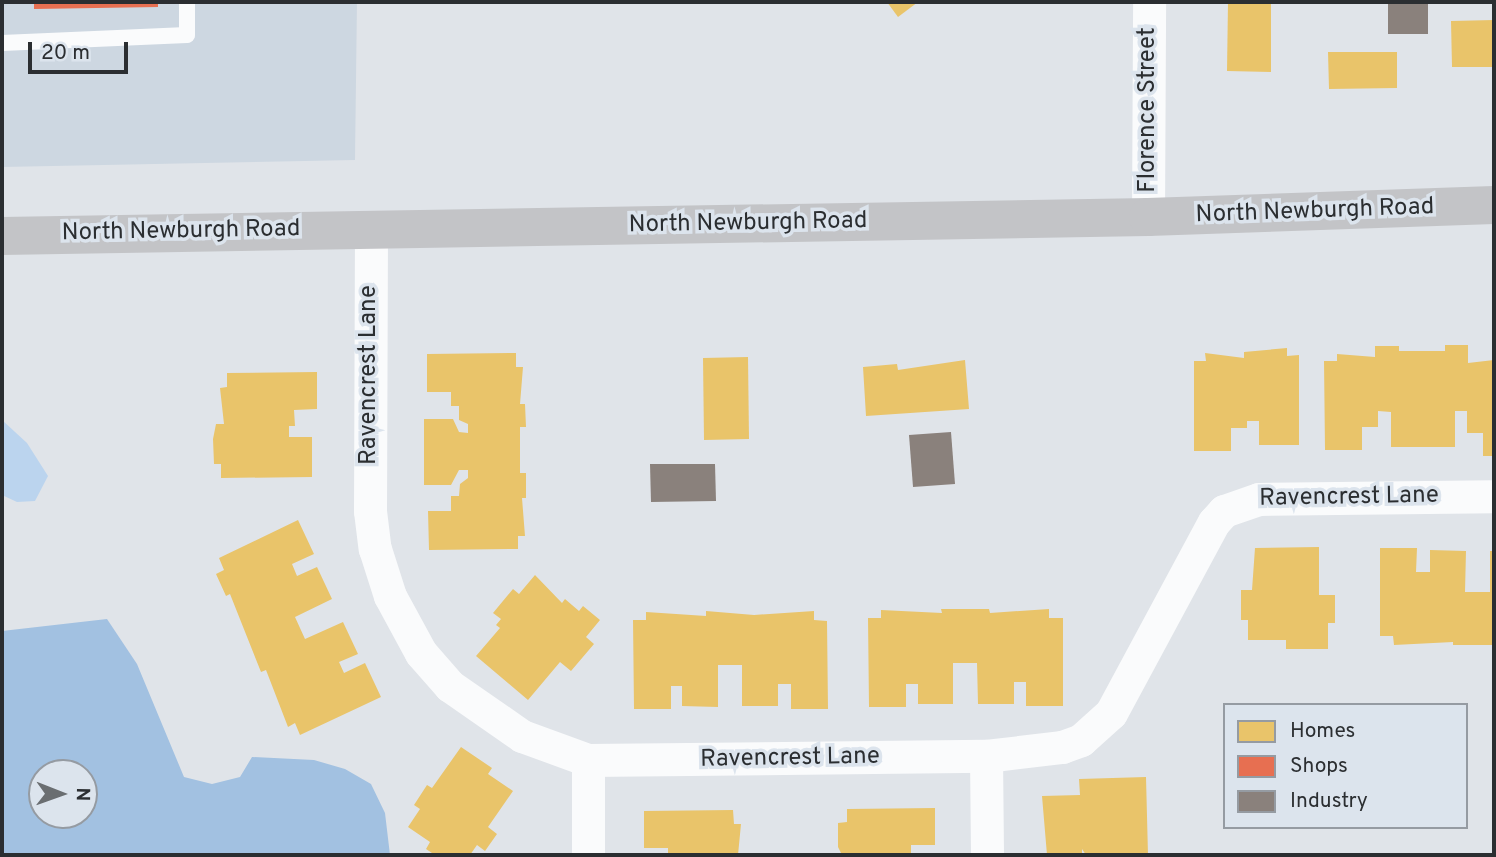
<!DOCTYPE html>
<style>
body{margin:0}
#map{position:relative;width:1496px;height:857px;overflow:hidden;background:#e0e4e9;font-family:Overpass,sans-serif}
div>[style]{position:absolute}
.built>*{inset:0;background:#cdd7e1}
.green>*{inset:0;background:#bbd4ee}
.forest>*{inset:0;background:#a2c1e1}
.homes>*{inset:0;background:#e9c46a}
.shops>*{inset:0;background:#e76f51}
.industry>*{inset:0;background:#8a817c}
.lane>*{height:16px;margin:-8px;padding:0 8px;transform-origin:8px;border-radius:8px;background:#fafbfc}
.street>*{height:33px;margin:-16.5px;padding:0 16.5px;transform-origin:16.5px;border-radius:16.5px;background:#fafbfc}
.secondary>*{height:38px;margin:-19px;padding:0 19px;transform-origin:19px;border-radius:19px;background:#c3c4c7}
span{translate:-50% -50%;white-space:nowrap;text-align:center;line-height:1.15;-webkit-text-stroke:7px #dce4ed;paint-order:stroke}
.street-label{font-size:24px;color:#2b2e31}
.frame{position:absolute;inset:0;border:4px solid #2b2e31;pointer-events:none}
.legend{position:absolute;left:1223px;top:703px;width:245px;height:126px;box-sizing:border-box;background:#dce4ed;border:2px solid #959ba2;margin:0;padding:9px 12px;list-style:none;font-size:21px;color:#2b2e31}
.legend li{display:flex;align-items:center;gap:14px;height:35px}
.legend b{width:35px;border:2px solid #959ba2}
.north{position:absolute;left:28px;top:759px;width:70px;height:70px;box-sizing:border-box;background:#dce4ed;border:2px solid #959ba2;border-radius:50%;rotate:91deg;font-size:19px;font-weight:700;line-height:28px;text-align:center;color:#2b2e31}
.north::after{content:'';display:block;margin:auto;width:24px;height:32px;background:#6a6e71;clip-path:polygon(50% 0,100% 100%,50% 72%,0 100%)}
.scale{position:absolute;left:28px;top:42px;width:100px;height:32px;box-sizing:border-box;border:4px solid #2b2e31;border-top:0;padding-left:9px;font-size:21px;line-height:24px;white-space:nowrap;color:#2b2e31;-webkit-text-stroke:5px #dce4ed;paint-order:stroke}
</style>
<div id="map">
<div class="built">
<div style="clip-path:polygon(2px 2px,357px 2px,355px 160px,2px 167px)"></div>
</div>
<div class="green">
<div style="clip-path:polygon(2px 420px,27px 443px,48px 476px,35px 501px,17px 502px,2px 495px)"></div>
</div>
<div class="forest">
<div style="clip-path:polygon(evenodd,107px 619px,137px 664px,184px 777px,212px 784px,240px 777px,252px 757px,314px 760px,345px 769px,371px 784px,385px 813px,390px 855px,2px 855px,2px 631px,107px 619px,42px 773px,84px 773px,84px 815px,42px 815px,42px 773px)"></div>
</div>
<div class="homes">
<div style="clip-path:polygon(887px 2px,918px 2px,898px 17px)"></div>
<div style="clip-path:polygon(1228px 2px,1271px 2px,1271px 72px,1227px 71px)"></div>
<div style="clip-path:polygon(1494px 20px,1494px 67px,1452px 67px,1451px 21px)"></div>
<div style="clip-path:polygon(1328px 52px,1397px 52px,1397px 88px,1329px 89px)"></div>
<div style="clip-path:polygon(1445px 345px,1468px 345px,1468px 363px,1494px 360px,1494px 456px,1483px 456px,1483px 433px,1467px 433px,1467px 411px,1455px 411px,1455px 447px,1391px 447px,1391px 412px,1378px 411px,1378px 427px,1362px 427px,1362px 450px,1325px 450px,1324px 361px,1337px 361px,1337px 354px,1375px 357px,1375px 346px,1399px 346px,1399px 351px,1445px 351px)"></div>
<div style="clip-path:polygon(1287px 348px,1287px 356px,1299px 355px,1299px 445px,1259px 445px,1259px 421px,1247px 421px,1247px 428px,1231px 428px,1231px 451px,1194px 451px,1194px 361px,1206px 361px,1205px 353px,1244px 358px,1244px 352px)"></div>
<div style="clip-path:polygon(516px 353px,516px 367px,523px 367px,520px 404px,525px 404px,526px 427px,520px 427px,520px 473px,526px 473px,526px 498px,522px 498px,525px 536px,518px 536px,518px 549px,429px 550px,428px 511px,451px 511px,451px 496px,459px 496px,460px 484px,468px 478px,468px 470px,459px 470px,451px 485px,424px 485px,424px 419px,453px 419px,459px 432px,468px 433px,468px 424px,459px 420px,459px 406px,451px 406px,451px 392px,427px 392px,427px 354px)"></div>
<div style="clip-path:polygon(748px 357px,749px 439px,704px 440px,703px 358px)"></div>
<div style="clip-path:polygon(965px 360px,969px 409px,866px 416px,863px 367px,897px 364px,898px 370px)"></div>
<div style="clip-path:polygon(317px 372px,317px 409px,294px 410px,295px 426px,289px 426px,289px 437px,312px 437px,312px 477px,221px 478px,221px 464px,214px 464px,213px 439px,216px 424px,224px 424px,220px 388px,227px 387px,227px 373px)"></div>
<div style="clip-path:polygon(298px 520px,314px 554px,292px 564px,297px 576px,317px 567px,332px 599px,295px 617px,305px 639px,343px 622px,358px 654px,339px 662px,344px 673px,365px 663px,381px 697px,300px 735px,295px 723px,288px 727px,266px 670px,261px 672px,230px 594px,226px 596px,216px 574px,224px 570px,219px 558px)"></div>
<div style="clip-path:polygon(1319px 547px,1319px 595px,1335px 595px,1335px 623px,1328px 623px,1328px 649px,1286px 649px,1286px 640px,1248px 640px,1248px 620px,1241px 620px,1241px 590px,1252px 590px,1255px 548px)"></div>
<div style="clip-path:polygon(1380px 548px,1417px 548px,1416px 572px,1430px 572px,1430px 550px,1466px 551px,1465px 592px,1490px 592px,1490px 551px,1494px 551px,1494px 645px,1453px 645px,1453px 642px,1394px 645px,1393px 636px,1380px 636px)"></div>
<div style="clip-path:polygon(535px 575px,562px 603px,565px 599px,579px 611px,583px 606px,600px 620px,586px 637px,594px 644px,571px 671px,560px 662px,528px 700px,476px 656px,500px 628px,496px 625px,501px 619px,493px 613px,513px 589px,519px 594px)"></div>
<div style="clip-path:polygon(941px 609px,989px 609px,990px 613px,1049px 609px,1049px 618px,1063px 618px,1063px 706px,1026px 706px,1026px 682px,1014px 682px,1014px 704px,978px 704px,977px 663px,953px 663px,953px 704px,918px 704px,918px 684px,906px 684px,906px 707px,869px 707px,868px 618px,881px 618px,881px 610px,942px 613px)"></div>
<div style="clip-path:polygon(706px 611px,754px 615px,814px 611px,814px 620px,827px 621px,828px 709px,791px 709px,791px 684px,778px 684px,778px 706px,742px 706px,742px 665px,718px 665px,718px 707px,682px 706px,682px 686px,671px 686px,671px 709px,634px 709px,633px 620px,646px 620px,646px 612px,706px 616px)"></div>
<div style="clip-path:polygon(461px 747px,492px 768px,488px 774px,513px 791px,488px 827px,497px 834px,485px 851px,477px 845px,470px 855px,435px 855px,426px 849px,430px 842px,408px 827px,420px 809px,414px 805px,427px 785px,432px 788px)"></div>
<div style="clip-path:polygon(1146px 777px,1148px 855px,1086px 855px,1082px 849px,1082px 855px,1047px 855px,1042px 796px,1080px 795px,1079px 779px)"></div>
<div style="clip-path:polygon(935px 808px,935px 845px,911px 845px,911px 855px,842px 855px,838px 847px,838px 823px,847px 822px,847px 809px)"></div>
<div style="clip-path:polygon(733px 810px,734px 824px,741px 824px,738px 855px,668px 855px,668px 848px,644px 848px,644px 811px)"></div>
</div>
<div class="shops">
<div style="clip-path:polygon(34px 2px,158px 2px,158px 7px,34px 9px)"></div>
</div>
<div class="industry">
<div style="clip-path:polygon(1388px 2px,1428px 2px,1428px 34px,1388px 34px)"></div>
<div style="clip-path:polygon(951px 432px,955px 484px,913px 487px,909px 435px)"></div>
<div style="clip-path:polygon(650px 464px,715px 464px,716px 501px,651px 502px)"></div>
</div>
<div class="lane">
<div style="left:2px;top:43px;width:185px;rotate:-2.5deg"></div>
<div style="left:187px;top:35px;width:33px;rotate:-90deg"></div>
</div>
<div class="street">
<div style="left:1148px;top:217px;width:215px;rotate:-89.7deg"></div>
<div style="left:371px;top:229px;width:282px;rotate:90.2deg"></div>
<div style="left:370px;top:511px;width:38px;rotate:83deg"></div>
<div style="left:375px;top:549px;width:49px;rotate:72.3deg"></div>
<div style="left:390px;top:596px;width:65px;rotate:61.5deg"></div>
<div style="left:421px;top:653px;width:44px;rotate:48.7deg"></div>
<div style="left:450px;top:686px;width:88px;rotate:34.8deg"></div>
<div style="left:522px;top:736px;width:70px;rotate:20deg"></div>
<div style="left:588px;top:760px;width:398px;rotate:-0.6deg"></div>
<div style="left:986px;top:756px;width:77px;rotate:-6.8deg"></div>
<div style="left:1062px;top:747px;width:20px;rotate:-20deg"></div>
<div style="left:1081px;top:740px;width:40px;rotate:-42deg"></div>
<div style="left:1111px;top:713px;width:217px;rotate:-61.7deg"></div>
<div style="left:1214px;top:522px;width:15px;rotate:-48deg"></div>
<div style="left:1224px;top:511px;width:37px;rotate:-19deg"></div>
<div style="left:1259px;top:499px;width:235px;rotate:-0.7deg"></div>
<div style="left:986px;top:756px;width:99px;rotate:89.4deg"></div>
<div style="left:588px;top:855px;width:95px;rotate:-90deg"></div>
</div>
<div class="secondary">
<div style="left:2px;top:236px;width:1146px;rotate:-0.95deg"></div>
<div style="left:1148px;top:217px;width:346px;rotate:-2deg"></div>
</div>
<div class="street-label">
<span style="left:1149px;top:110px;rotate:-90deg">Florence Street</span>
<span style="left:1315px;top:212px;rotate:-2deg">North Newburgh Road</span>
<span style="left:748px;top:224px;rotate:-1deg">North Newburgh Road</span>
<span style="left:181px;top:232px;rotate:-1deg">North Newburgh Road</span>
<span style="left:370px;top:375px;rotate:-90deg">Ravencrest Lane</span>
<span style="left:1349px;top:498px;rotate:-1deg">Ravencrest Lane</span>
<span style="left:790px;top:759px;rotate:-1deg">Ravencrest Lane</span>
</div>
<div class="frame"></div>
<ul class="legend">
<li><b style="height:19px;background:#e9c46a"></b>Homes</li>
<li><b style="height:19px;background:#e76f51"></b>Shops</li>
<li><b style="height:19px;background:#8a817c"></b>Industry</li>
</ul>
<div class="north">N</div>
<div class="scale">20 m</div>
</div>
